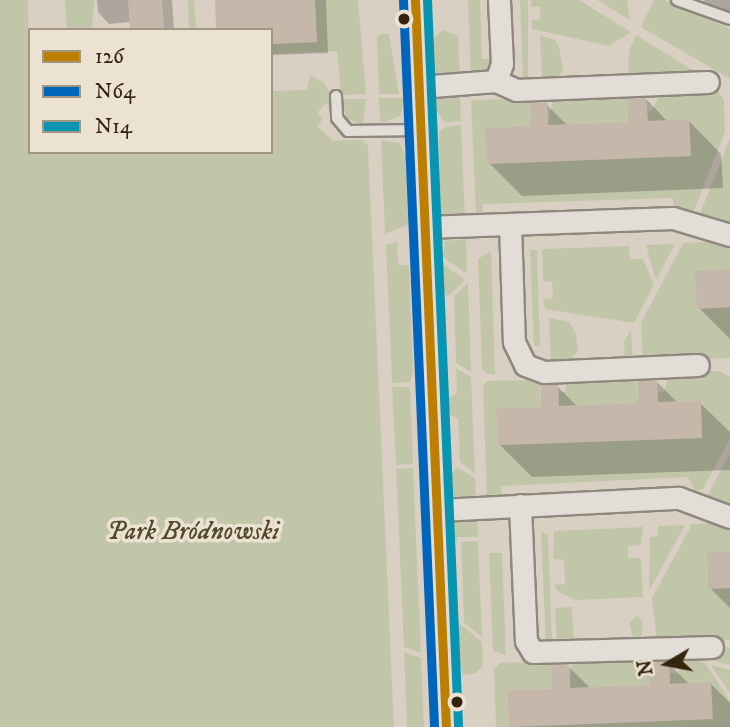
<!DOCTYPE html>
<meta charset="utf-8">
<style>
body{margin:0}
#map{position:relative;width:730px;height:727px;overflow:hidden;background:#d9d0c3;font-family:"IM FELL DW Pica",serif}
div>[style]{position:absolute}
.green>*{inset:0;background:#c2c6a8}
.shadow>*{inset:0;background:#0003}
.building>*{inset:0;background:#c6b7ab}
.roads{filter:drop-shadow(2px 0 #8f887e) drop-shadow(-2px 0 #8f887e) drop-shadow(0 2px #8f887e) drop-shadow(0 -2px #8f887e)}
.service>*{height:10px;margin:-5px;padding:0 5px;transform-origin:5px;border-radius:5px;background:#e2ded7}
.minor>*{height:21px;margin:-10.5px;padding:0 10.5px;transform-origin:10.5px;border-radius:10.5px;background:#e2ded7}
.bus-1>*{height:9px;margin:-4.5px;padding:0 4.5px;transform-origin:4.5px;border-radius:4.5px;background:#bc7f04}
.bus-2>*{height:9px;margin:-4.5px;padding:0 4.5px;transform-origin:4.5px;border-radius:4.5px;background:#0065bd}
.bus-3>*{height:9px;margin:-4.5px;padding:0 4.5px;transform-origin:4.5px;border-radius:4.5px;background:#0895b1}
.dots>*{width:19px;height:19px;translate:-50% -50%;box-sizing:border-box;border:4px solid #ece2d2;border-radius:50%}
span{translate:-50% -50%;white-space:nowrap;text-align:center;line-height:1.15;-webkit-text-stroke:7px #ece2d2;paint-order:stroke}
.park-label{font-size:26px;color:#534a2e;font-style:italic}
.legend{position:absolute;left:28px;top:28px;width:245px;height:126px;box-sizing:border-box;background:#ece2d2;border:2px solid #a29683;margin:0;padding:9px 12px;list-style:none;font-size:21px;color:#34240d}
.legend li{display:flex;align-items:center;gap:14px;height:35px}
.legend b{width:35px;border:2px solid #a29683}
.north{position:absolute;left:632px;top:629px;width:70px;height:70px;-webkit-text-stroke:5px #ece2d2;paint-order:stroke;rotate:260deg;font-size:19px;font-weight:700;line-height:28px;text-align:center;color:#34240d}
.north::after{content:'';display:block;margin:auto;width:24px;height:32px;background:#34240d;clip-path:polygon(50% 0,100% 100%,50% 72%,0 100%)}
</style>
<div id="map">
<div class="green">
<div style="clip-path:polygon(0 0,28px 0,30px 152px,271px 152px,271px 91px,307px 90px,310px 75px,325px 84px,331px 96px,331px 108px,326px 103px,317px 113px,323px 119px,317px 126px,333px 141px,363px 140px,368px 146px,394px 727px,0 727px)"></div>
<div style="clip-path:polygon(65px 0,95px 0,91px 30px,67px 30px)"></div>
<div style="clip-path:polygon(188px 0,194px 0,196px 30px,189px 30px)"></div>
<div style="clip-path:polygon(315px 0,358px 0,366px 94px,341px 95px,337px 51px,271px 54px,271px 44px,317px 42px)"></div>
<div style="clip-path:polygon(468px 0,480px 0,482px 59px,494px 59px,495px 71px,471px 77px)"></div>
<div style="clip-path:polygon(520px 0,528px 0,528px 79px,523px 79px)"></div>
<div style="clip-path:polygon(531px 0,579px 0,631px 32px,609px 46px,532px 29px,532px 20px,540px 19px,540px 7px,531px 7px)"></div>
<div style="clip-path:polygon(597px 0,627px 0,630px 20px)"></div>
<div style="clip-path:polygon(654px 0,665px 0,730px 29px,730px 79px,641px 27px)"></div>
<div style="clip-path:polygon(443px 30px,458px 36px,460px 78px,433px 76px,429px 42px)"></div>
<div style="clip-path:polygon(381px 34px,389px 34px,399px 94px,379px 94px,377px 37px)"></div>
<div style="clip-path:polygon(540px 35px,555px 40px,559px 47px,563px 68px,557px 83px,547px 83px,542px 76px)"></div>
<div style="clip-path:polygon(636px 35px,704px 77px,628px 80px,629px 51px)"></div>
<div style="clip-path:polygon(717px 89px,724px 100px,725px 132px,691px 218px,673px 210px,673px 198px,483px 204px,483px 217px,476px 217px,471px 100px,530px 98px,531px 126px,486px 128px,487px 164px,691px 156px,689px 120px,644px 121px,644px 112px,652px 111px,662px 90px)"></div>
<div style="clip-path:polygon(627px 91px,628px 122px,548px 125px,554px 94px)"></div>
<div style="clip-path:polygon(460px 92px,461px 121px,445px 122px,435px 109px,435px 95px)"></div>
<div style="clip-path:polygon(378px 98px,405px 98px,400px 116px,381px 123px)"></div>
<div style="clip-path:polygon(341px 99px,366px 99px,363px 124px,347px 119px)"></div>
<div style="clip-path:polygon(461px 125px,465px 218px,440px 216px,439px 132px,445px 127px)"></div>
<div style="clip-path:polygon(730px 138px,730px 229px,697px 221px)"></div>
<div style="clip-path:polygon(381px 140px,399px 143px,408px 159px,409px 224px,385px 234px)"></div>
<div style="clip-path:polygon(466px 239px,467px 274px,443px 257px,445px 241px)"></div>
<div style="clip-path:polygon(730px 241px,730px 269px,697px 308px,730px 307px,730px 358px,643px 361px,641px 323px,683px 243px)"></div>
<div style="clip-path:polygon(397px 242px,398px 265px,409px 265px,413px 372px,410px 382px,392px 383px,386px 245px)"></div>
<div style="clip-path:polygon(675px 244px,656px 280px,646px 245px)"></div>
<div style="clip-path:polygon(629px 246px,630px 259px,643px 259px,654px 285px,634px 323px,545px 309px,543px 299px,553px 298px,552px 282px,543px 281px,542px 249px)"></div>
<div style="clip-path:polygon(530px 250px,537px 250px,540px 346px,534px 346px)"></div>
<div style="clip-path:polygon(491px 251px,495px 374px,488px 374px,482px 369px,478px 259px)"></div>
<div style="clip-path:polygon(438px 261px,465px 280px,448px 296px,440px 288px)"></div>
<div style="clip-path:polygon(468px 283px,471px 372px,456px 363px,454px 296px)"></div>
<div style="clip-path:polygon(549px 318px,569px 322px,576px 334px,578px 351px,569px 361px,551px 365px)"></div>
<div style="clip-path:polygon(631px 330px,633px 362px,625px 362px,624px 341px)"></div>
<div style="clip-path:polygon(456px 368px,471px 377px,475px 473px,460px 462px,458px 419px,445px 412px,444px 401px,457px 393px)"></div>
<div style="clip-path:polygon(719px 371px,730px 377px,730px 439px,703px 489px,695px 491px,688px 477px,501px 486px,502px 502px,487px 502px,483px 386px,488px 381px,540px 380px,541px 407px,496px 409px,498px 445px,702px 438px,701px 401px,656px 402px,655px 393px,664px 392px,670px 372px)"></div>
<div style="clip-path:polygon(637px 374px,638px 403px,559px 406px,558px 393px,565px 392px,567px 377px)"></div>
<div style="clip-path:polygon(392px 387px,410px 387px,413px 464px,396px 465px)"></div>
<div style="clip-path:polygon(730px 453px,730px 511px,706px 498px)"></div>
<div style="clip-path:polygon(457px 467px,475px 478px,476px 503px,456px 504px,448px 497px,447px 480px)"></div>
<div style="clip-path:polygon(413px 468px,421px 653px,404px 647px,396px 469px)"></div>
<div style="clip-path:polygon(477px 514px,478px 537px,457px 537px,457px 542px,449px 535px,449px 524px,457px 515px)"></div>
<div style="clip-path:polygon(730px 523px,730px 551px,707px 552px,708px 589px,730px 588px,730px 640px,657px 643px,652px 598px,692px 524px)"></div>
<div style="clip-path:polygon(685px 525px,649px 591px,650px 537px,658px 536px,658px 526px)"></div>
<div style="clip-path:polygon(643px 527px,641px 545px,628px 546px,628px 558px,641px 558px,643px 597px,576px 600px,557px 591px,554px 585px,565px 584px,564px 560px,553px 559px,554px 531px)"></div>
<div style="clip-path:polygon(541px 531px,548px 535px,552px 642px,546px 647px)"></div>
<div style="clip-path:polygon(478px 541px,482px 637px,464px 623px,461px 542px)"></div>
<div style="clip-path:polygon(489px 553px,502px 553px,506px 655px,493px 651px)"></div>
<div style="clip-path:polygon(572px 607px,574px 646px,557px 647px,555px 608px)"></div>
<div style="clip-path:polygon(637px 615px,643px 622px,641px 640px,634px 641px,629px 623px)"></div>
<div style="clip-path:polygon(460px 624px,482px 642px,483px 665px,476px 673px,463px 675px,453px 635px)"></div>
<div style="clip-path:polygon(724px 647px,730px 647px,730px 665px,686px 653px,724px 652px)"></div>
<div style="clip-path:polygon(404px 652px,421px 658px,424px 727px,407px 727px)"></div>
<div style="clip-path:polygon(648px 656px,649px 685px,570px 688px,572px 658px)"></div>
<div style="clip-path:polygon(683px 657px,705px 663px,730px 701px,730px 727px,517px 727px,712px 719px,711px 682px,666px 684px,666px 674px,677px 673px)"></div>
<div style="clip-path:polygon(551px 661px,552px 689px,507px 690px,509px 727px,496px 727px,494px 669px,500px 663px)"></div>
<div style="clip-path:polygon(711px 665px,730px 670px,730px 693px)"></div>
</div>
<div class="shadow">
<div style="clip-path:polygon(97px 0,172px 0,174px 30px,131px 30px,131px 22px,109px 24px,98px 12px)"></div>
<div style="clip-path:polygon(217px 0,326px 0,328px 53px,271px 55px,271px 30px)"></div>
<div style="clip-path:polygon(703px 0,730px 0,730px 16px,719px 16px)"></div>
<div style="clip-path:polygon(646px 99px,668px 122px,689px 121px,721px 154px,723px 188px,522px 196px,489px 163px,533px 128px,546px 104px,568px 126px,630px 124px)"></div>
<div style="clip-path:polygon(730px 271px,730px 339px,699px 308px)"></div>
<div style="clip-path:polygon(657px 382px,678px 403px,700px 403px,730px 432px,730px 470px,532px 477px,499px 444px,543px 408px,557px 386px,578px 407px,640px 405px)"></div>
<div style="clip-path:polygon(730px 552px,730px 608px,710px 588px)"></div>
<div style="clip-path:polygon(668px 663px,690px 685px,711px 684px,730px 703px,730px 727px,511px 727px,554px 690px,568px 666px,591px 689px,651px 687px)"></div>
</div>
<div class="building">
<div style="clip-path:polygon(128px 0,162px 0,164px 30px,130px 30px)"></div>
<div style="clip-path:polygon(215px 0,315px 0,317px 42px,271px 44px,271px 30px,216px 30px)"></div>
<div style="clip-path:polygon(646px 98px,648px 121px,689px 119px,691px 156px,487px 164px,485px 128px,531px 126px,530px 103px,547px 102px,548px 125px,628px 122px,627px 99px)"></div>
<div style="clip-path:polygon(730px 269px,730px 307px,697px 309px,695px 271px)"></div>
<div style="clip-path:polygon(657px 380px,658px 402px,701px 401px,702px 438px,498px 445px,496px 408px,541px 407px,541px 385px,558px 385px,559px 406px,638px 403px,638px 381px)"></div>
<div style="clip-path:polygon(730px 551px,730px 588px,708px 589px,707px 552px)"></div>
<div style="clip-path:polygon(669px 661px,670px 684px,711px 682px,713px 719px,509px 727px,507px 690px,552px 689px,551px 665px,569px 664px,570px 688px,649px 685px,648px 662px)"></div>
</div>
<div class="roads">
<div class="service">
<div style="left:677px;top:0;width:56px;rotate:19.7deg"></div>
<div style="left:336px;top:96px;width:22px;rotate:87deg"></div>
<div style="left:337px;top:118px;width:17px;rotate:50deg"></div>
<div style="left:348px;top:131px;width:73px;rotate:-0.8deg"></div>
</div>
<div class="minor">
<div style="left:415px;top:0;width:728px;rotate:87.56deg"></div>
<div style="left:496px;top:81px;width:22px;rotate:24deg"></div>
<div style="left:516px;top:90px;width:192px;rotate:-2.4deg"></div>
<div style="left:419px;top:87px;width:77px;rotate:-4.5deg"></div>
<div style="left:496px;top:81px;width:18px;rotate:-71deg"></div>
<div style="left:502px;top:64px;width:64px;rotate:-92.7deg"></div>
<div style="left:510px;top:224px;width:118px;rotate:88.1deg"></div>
<div style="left:514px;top:342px;width:25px;rotate:64deg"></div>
<div style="left:525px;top:365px;width:20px;rotate:20deg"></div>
<div style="left:544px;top:372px;width:154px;rotate:-2.6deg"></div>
<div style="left:425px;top:227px;width:248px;rotate:-2.1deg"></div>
<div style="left:673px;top:218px;width:59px;rotate:16.6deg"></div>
<div style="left:520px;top:505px;width:136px;rotate:87.5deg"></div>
<div style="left:526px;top:641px;width:13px;rotate:58deg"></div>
<div style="left:533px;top:652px;width:179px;rotate:-1.6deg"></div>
<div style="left:439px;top:510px;width:240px;rotate:-2.9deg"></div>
<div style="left:679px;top:498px;width:54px;rotate:20.4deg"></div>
</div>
</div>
<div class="bus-1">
<div style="left:415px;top:0;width:728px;rotate:87.56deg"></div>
</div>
<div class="bus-2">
<div style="left:403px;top:1px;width:727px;rotate:87.55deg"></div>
</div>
<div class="bus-3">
<div style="left:427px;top:0;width:727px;rotate:87.55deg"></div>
</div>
<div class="dots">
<div style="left:404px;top:19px;background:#34240d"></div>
<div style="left:457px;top:702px;background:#34240d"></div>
</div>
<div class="park-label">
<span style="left:193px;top:532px">Park Bródnowski</span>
</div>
<ul class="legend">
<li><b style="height:9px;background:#bc7f04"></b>126</li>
<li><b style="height:9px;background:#0065bd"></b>N64</li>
<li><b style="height:9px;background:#0895b1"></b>N14</li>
</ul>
<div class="north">N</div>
</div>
